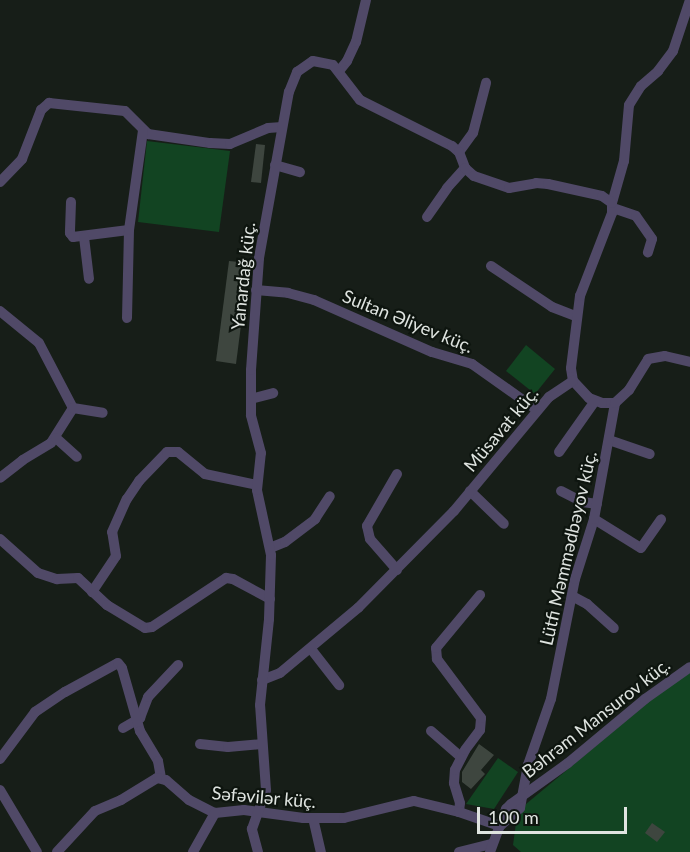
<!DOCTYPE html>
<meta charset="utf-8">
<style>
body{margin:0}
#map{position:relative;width:690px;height:852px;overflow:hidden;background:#171e18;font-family:Lato,sans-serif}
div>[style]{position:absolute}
.green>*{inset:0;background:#124422}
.building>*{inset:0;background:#3e463f}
.minor>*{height:10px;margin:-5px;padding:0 5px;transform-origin:5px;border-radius:5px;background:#504967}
span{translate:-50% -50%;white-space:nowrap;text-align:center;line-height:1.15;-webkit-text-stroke:4.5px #0e150f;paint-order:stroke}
.street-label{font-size:18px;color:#dfe4e0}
.scale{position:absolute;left:477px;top:807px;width:150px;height:27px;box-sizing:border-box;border:3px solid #dfe4e0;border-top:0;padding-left:8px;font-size:18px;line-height:21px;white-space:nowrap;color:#dfe4e0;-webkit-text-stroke:4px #0e150f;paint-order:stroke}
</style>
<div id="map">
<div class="green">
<div style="clip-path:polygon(147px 141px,230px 151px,219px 232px,138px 222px)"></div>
<div style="clip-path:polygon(526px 345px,555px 369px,535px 394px,506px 371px)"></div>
<div style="clip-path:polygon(690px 672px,690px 852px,521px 852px,513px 845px,516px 823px,526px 804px,662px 691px)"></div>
<div style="clip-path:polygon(498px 758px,518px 772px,494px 809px,466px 804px)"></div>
</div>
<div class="building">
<div style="clip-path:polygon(256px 144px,265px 145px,261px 183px,251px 182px)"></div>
<div style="clip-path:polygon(229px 261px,249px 263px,236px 364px,216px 361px)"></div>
<div style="clip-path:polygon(479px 744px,494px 755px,481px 770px,485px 774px,471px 789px,462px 782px,462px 772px)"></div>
<div style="clip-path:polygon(652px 823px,665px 832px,657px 842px,645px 833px)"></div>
</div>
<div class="minor">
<div style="left:339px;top:71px;width:13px;rotate:-51deg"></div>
<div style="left:347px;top:61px;width:21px;rotate:-65deg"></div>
<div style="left:356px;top:42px;width:43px;rotate:-76.6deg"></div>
<div style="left:459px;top:152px;width:24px;rotate:-54deg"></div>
<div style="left:473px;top:133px;width:52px;rotate:-75.4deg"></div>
<div style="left:275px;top:165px;width:26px;rotate:16deg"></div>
<div style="left:0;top:182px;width:32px;rotate:-46deg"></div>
<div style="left:22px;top:159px;width:53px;rotate:-68.8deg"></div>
<div style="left:41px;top:110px;width:11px;rotate:-41deg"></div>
<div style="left:49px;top:103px;width:76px;rotate:6deg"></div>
<div style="left:125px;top:111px;width:33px;rotate:45deg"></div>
<div style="left:148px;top:134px;width:63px;rotate:8.3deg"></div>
<div style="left:210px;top:143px;width:20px;rotate:3deg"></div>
<div style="left:230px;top:144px;width:41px;rotate:-22.8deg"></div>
<div style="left:268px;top:128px;width:14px;rotate:-4deg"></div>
<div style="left:71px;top:202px;width:31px;rotate:92deg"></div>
<div style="left:70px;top:233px;width:5px;rotate:53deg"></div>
<div style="left:73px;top:237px;width:56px;rotate:-7.1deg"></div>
<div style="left:613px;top:208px;width:24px;rotate:19deg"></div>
<div style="left:636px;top:216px;width:28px;rotate:55deg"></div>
<div style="left:652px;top:239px;width:14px;rotate:107deg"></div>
<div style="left:427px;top:217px;width:35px;rotate:-55deg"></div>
<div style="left:447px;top:188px;width:27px;rotate:-48deg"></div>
<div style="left:84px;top:237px;width:42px;rotate:83.2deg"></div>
<div style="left:491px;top:266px;width:73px;rotate:33.9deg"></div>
<div style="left:552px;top:307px;width:26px;rotate:21deg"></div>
<div style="left:256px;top:290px;width:32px;rotate:5deg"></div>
<div style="left:288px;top:293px;width:27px;rotate:15deg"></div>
<div style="left:314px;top:300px;width:129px;rotate:23.8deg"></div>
<div style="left:432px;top:352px;width:42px;rotate:16.7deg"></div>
<div style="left:472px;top:364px;width:80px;rotate:35.3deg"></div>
<div style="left:0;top:311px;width:50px;rotate:39.4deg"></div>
<div style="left:39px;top:343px;width:73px;rotate:62.4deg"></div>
<div style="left:73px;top:408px;width:41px;rotate:122.2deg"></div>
<div style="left:51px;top:443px;width:33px;rotate:149deg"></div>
<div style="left:23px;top:460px;width:29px;rotate:142deg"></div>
<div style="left:127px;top:318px;width:88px;rotate:-88.7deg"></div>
<div style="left:129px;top:230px;width:100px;rotate:-82deg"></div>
<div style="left:251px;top:399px;width:23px;rotate:-15deg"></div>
<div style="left:615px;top:403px;width:13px;rotate:180deg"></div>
<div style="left:602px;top:403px;width:14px;rotate:-159deg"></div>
<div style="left:589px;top:398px;width:23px;rotate:-133deg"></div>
<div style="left:573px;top:381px;width:13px;rotate:-99deg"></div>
<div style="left:571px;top:368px;width:73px;rotate:-82.9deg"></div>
<div style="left:580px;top:296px;width:89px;rotate:-68.9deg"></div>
<div style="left:612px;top:213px;width:10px;rotate:-90deg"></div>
<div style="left:612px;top:203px;width:44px;rotate:-74.1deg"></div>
<div style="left:624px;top:161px;width:56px;rotate:-84.9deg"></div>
<div style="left:629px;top:105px;width:22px;rotate:-58deg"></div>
<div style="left:641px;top:86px;width:23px;rotate:-41deg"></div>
<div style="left:658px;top:71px;width:25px;rotate:-53deg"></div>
<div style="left:673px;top:51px;width:54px;rotate:-71.6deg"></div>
<div style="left:73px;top:408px;width:30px;rotate:9deg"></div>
<div style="left:56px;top:438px;width:28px;rotate:42deg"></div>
<div style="left:609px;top:440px;width:43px;rotate:18.9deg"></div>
<div style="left:559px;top:452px;width:62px;rotate:-54.8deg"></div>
<div style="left:397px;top:474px;width:60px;rotate:120deg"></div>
<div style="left:367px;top:526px;width:13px;rotate:77deg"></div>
<div style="left:370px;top:539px;width:41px;rotate:48.9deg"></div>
<div style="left:470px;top:491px;width:47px;rotate:44.1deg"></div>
<div style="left:561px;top:491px;width:25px;rotate:27deg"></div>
<div style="left:583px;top:502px;width:14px;rotate:8deg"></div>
<div style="left:594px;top:519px;width:55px;rotate:31.7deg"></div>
<div style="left:641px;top:548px;width:35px;rotate:-55deg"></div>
<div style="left:0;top:539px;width:51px;rotate:41.8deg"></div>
<div style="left:38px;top:573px;width:20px;rotate:18deg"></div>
<div style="left:57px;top:579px;width:21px;rotate:-3deg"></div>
<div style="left:78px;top:578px;width:40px;rotate:43deg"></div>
<div style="left:107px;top:605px;width:44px;rotate:31.2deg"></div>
<div style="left:145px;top:628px;width:7px;rotate:-8deg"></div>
<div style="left:152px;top:627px;width:89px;rotate:-33.5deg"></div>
<div style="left:226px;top:578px;width:7px;rotate:8deg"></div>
<div style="left:233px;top:579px;width:42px;rotate:28.4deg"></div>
<div style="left:270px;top:548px;width:16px;rotate:-22deg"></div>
<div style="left:285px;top:542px;width:38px;rotate:-37deg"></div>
<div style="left:315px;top:519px;width:27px;rotate:-57deg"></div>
<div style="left:92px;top:592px;width:43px;rotate:-56.3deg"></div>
<div style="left:116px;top:556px;width:24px;rotate:-99deg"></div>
<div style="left:112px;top:532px;width:36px;rotate:-66deg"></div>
<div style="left:127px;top:499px;width:22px;rotate:-56deg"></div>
<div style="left:139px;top:481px;width:40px;rotate:-46deg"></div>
<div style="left:167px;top:452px;width:11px"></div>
<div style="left:178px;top:452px;width:35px;rotate:39deg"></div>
<div style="left:205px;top:474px;width:53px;rotate:11.9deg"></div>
<div style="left:572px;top:596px;width:17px;rotate:28deg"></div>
<div style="left:587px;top:604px;width:36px;rotate:42deg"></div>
<div style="left:311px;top:649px;width:46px;rotate:52.1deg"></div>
<div style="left:262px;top:680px;width:19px;rotate:-21deg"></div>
<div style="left:280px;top:673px;width:102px;rotate:-39.8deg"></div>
<div style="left:358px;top:608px;width:136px;rotate:-45.3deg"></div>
<div style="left:454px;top:511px;width:148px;rotate:-50.2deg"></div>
<div style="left:549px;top:397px;width:29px;rotate:-34deg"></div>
<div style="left:123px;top:728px;width:20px;rotate:-30deg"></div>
<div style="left:140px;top:718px;width:22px;rotate:-69deg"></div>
<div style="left:148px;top:697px;width:44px;rotate:-46.8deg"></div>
<div style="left:431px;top:731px;width:40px;rotate:41deg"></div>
<div style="left:200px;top:744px;width:28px;rotate:6deg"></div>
<div style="left:228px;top:747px;width:33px;rotate:-5deg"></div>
<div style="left:0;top:759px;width:59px;rotate:-53.3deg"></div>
<div style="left:35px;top:712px;width:36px;rotate:-34deg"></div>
<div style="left:65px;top:692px;width:60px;rotate:-28.7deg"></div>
<div style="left:118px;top:663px;width:6px;rotate:51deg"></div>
<div style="left:122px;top:668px;width:66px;rotate:74.1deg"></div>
<div style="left:140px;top:731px;width:35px;rotate:59deg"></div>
<div style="left:158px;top:761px;width:17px;rotate:80deg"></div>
<div style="left:0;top:790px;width:72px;rotate:59.2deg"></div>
<div style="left:459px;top:812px;width:9px;rotate:-84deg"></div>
<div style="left:460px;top:803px;width:21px;rotate:-107deg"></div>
<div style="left:454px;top:783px;width:13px;rotate:-86deg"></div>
<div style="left:455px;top:770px;width:22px;rotate:-63deg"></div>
<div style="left:465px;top:750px;width:25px;rotate:-53deg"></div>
<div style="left:480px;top:730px;width:12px;rotate:-85deg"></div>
<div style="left:481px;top:718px;width:74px;rotate:-126.7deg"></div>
<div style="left:437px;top:659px;width:11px;rotate:-95deg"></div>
<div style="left:436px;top:648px;width:69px;rotate:-50.3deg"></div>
<div style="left:313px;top:818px;width:35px;rotate:77deg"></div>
<div style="left:500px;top:826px;width:27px;rotate:-42deg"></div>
<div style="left:520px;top:808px;width:44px;rotate:-79.5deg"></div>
<div style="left:528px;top:765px;width:70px;rotate:-70.8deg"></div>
<div style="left:551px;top:699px;width:122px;rotate:-78.7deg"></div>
<div style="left:575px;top:579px;width:63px;rotate:-72.4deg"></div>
<div style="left:594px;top:519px;width:118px;rotate:-79.7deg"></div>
<div style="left:615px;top:403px;width:19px;rotate:-43deg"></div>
<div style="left:629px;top:390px;width:36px;rotate:-58deg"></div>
<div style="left:648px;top:359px;width:17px;rotate:-10deg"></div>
<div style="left:665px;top:356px;width:26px;rotate:13deg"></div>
<div style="left:57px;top:852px;width:56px;rotate:-47.2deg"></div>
<div style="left:95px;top:811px;width:28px;rotate:-23deg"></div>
<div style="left:121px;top:800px;width:42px;rotate:-31.4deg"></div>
<div style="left:157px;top:778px;width:9px;rotate:13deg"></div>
<div style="left:166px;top:780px;width:30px;rotate:41deg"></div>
<div style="left:189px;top:800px;width:29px;rotate:27deg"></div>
<div style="left:215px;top:813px;width:29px;rotate:-6deg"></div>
<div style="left:244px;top:810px;width:60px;rotate:7.7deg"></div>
<div style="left:303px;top:818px;width:41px"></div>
<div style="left:344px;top:818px;width:72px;rotate:-13.7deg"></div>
<div style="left:414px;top:801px;width:46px;rotate:13.7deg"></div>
<div style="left:459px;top:812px;width:43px;rotate:18.9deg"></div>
<div style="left:193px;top:852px;width:45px;rotate:-60.6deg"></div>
<div style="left:258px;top:852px;width:24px;rotate:-105deg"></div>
<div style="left:252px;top:829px;width:41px;rotate:-70.3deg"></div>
<div style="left:266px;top:790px;width:85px;rotate:-94deg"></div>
<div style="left:260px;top:705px;width:86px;rotate:-84deg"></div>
<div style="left:269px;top:619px;width:64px;rotate:-88.2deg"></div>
<div style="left:271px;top:555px;width:66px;rotate:-102.2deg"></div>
<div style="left:257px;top:490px;width:37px;rotate:-84deg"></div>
<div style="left:261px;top:453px;width:39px;rotate:-105deg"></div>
<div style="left:251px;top:415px;width:45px;rotate:-90deg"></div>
<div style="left:251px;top:370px;width:112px;rotate:-85.9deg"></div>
<div style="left:259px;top:258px;width:169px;rotate:-79.8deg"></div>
<div style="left:289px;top:92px;width:22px;rotate:-68deg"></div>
<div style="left:297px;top:72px;width:19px;rotate:-35deg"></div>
<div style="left:313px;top:61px;width:20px;rotate:11deg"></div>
<div style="left:333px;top:65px;width:44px;rotate:52.4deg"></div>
<div style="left:360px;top:100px;width:103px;rotate:26.6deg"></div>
<div style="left:452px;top:146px;width:9px;rotate:41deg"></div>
<div style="left:459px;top:152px;width:17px;rotate:69deg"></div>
<div style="left:465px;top:168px;width:12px;rotate:42deg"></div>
<div style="left:474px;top:176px;width:37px;rotate:19deg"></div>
<div style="left:509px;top:188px;width:27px;rotate:-10deg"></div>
<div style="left:536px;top:183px;width:12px;rotate:5deg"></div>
<div style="left:548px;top:184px;width:55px;rotate:12.5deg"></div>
<div style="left:602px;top:196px;width:12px;rotate:35deg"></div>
<div style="left:459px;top:852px;width:34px;rotate:-14deg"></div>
<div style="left:490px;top:852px;width:46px;rotate:-69.6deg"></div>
<div style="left:506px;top:809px;width:7px;rotate:-45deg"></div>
<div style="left:511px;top:804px;width:70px;rotate:-35.7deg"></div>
<div style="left:568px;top:763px;width:100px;rotate:-39.7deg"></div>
<div style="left:645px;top:699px;width:55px;rotate:-35.4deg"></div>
</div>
<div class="street-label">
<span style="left:243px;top:276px;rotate:-84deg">Yanardağ küç.</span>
<span style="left:408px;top:321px;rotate:22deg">Sultan Əliyev küç.</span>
<span style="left:501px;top:429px;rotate:-50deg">Müsavat küç.</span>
<span style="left:568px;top:548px;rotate:-77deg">Lütfi Məmmədbəyov küç.</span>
<span style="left:596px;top:718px;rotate:-38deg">Bəhrəm Mansurov küç.</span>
<span style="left:264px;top:797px;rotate:5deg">Səfəvilər küç.</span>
</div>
<div class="scale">100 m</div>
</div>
